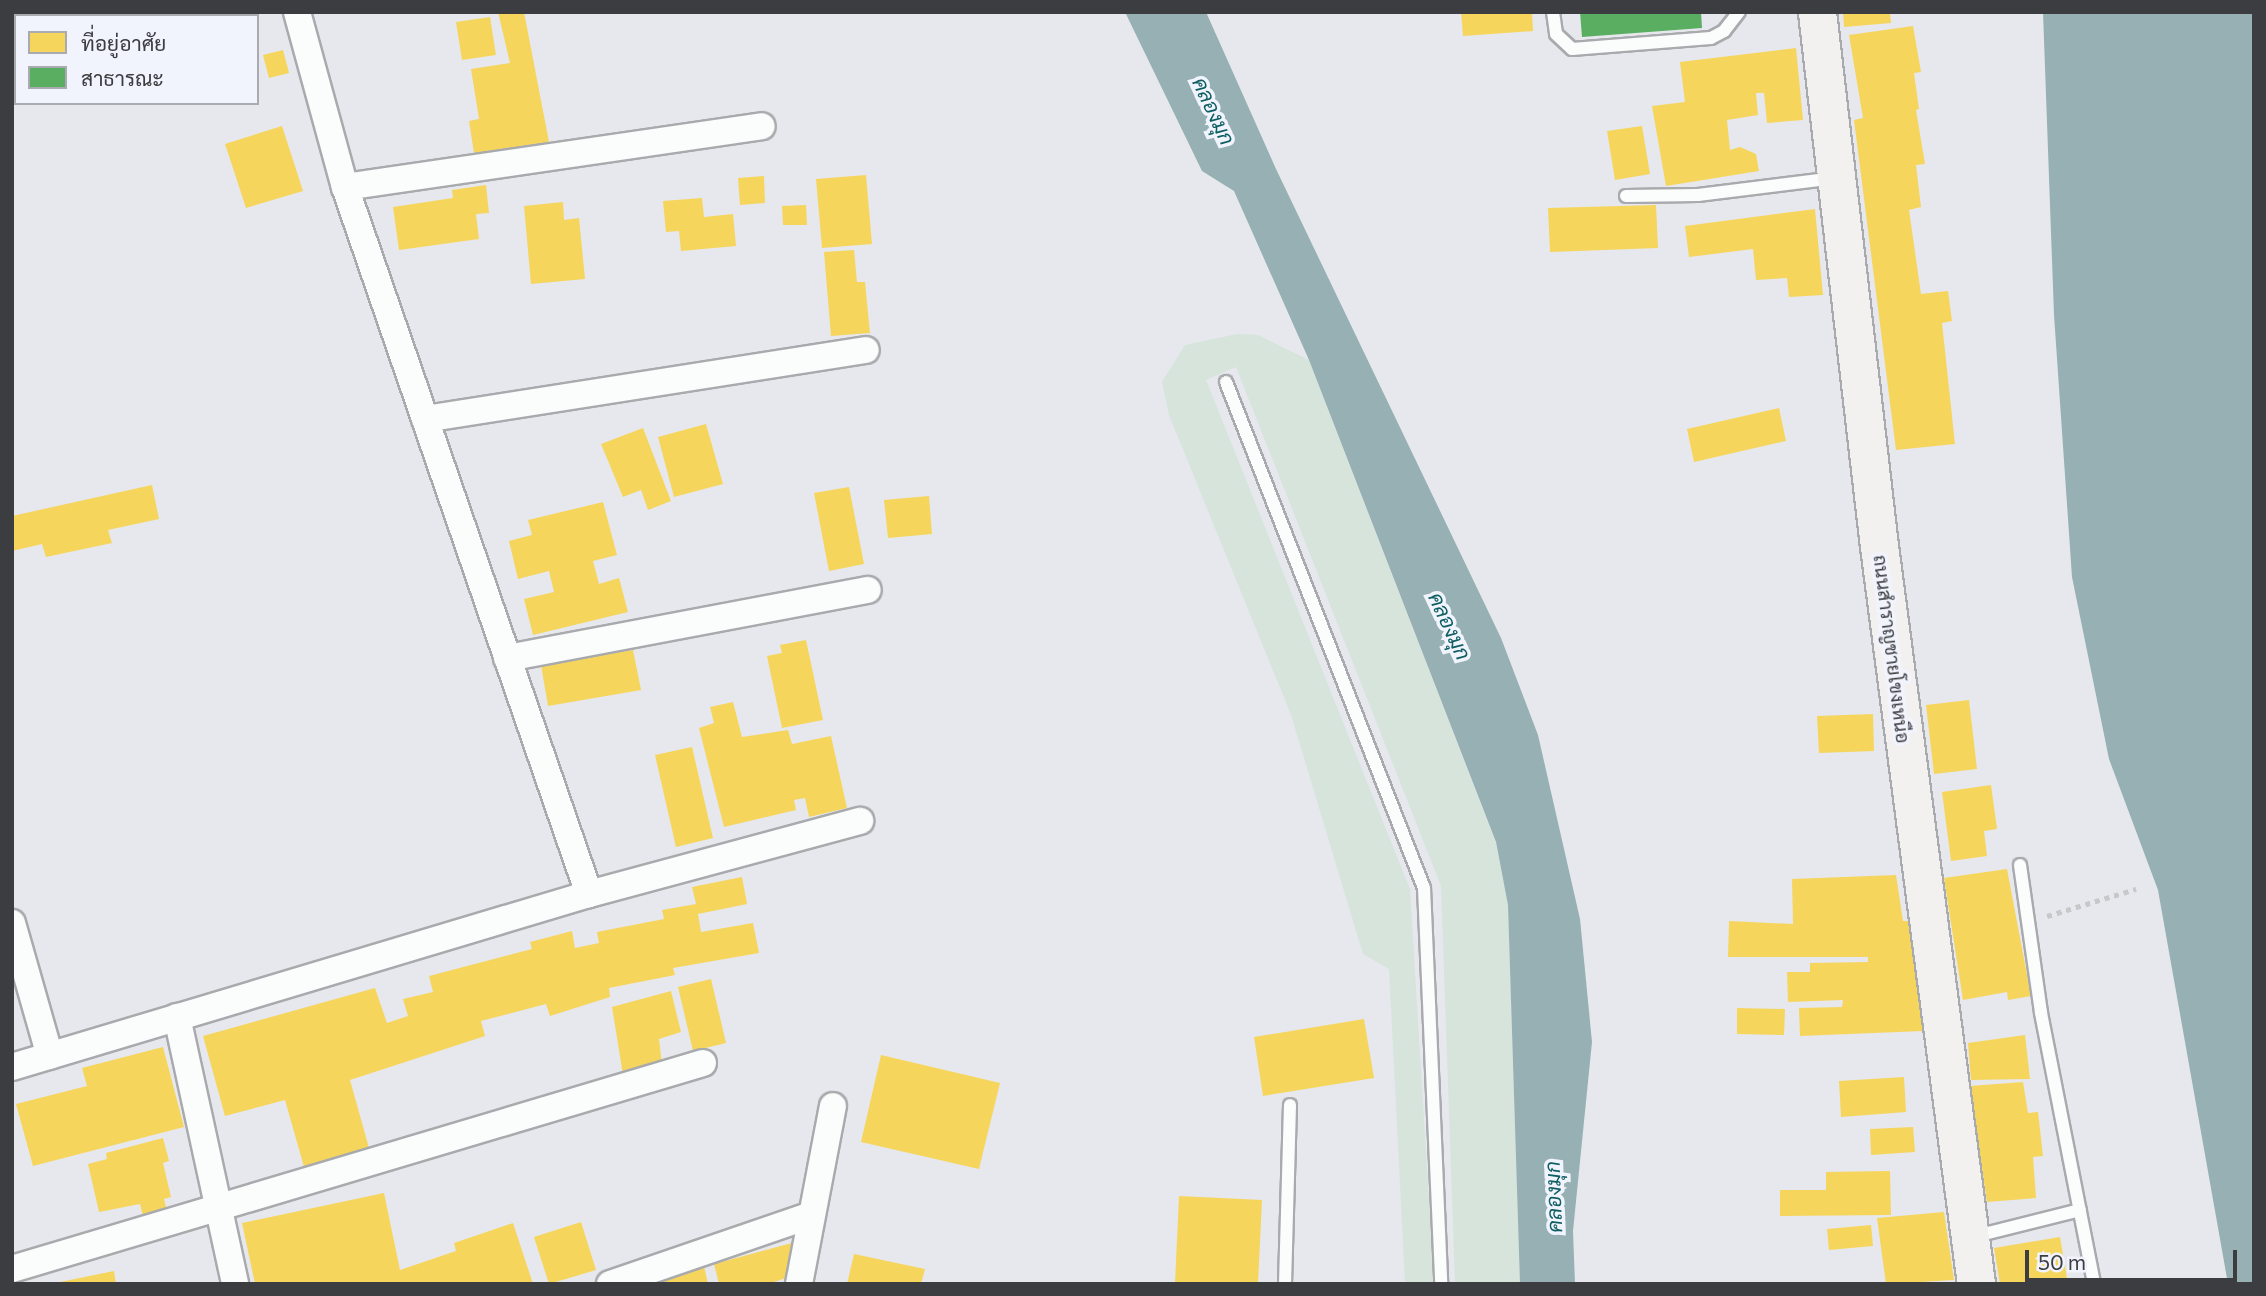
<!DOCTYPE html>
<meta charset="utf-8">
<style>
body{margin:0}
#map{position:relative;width:2266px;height:1296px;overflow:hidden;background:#e6e8ed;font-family:Commissioner,Sarabun,sans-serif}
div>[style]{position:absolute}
.green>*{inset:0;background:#d7e4dc}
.water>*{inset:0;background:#96b0b3}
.homes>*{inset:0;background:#f6d55c}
.public>*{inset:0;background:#5aae61}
.path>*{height:4.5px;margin-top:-2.25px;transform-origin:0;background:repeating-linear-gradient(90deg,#c6c8c9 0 5px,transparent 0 10px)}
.roads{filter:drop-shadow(2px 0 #a8aaad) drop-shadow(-2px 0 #a8aaad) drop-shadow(0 2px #a8aaad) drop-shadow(0 -2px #a8aaad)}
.lane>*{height:12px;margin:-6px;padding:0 6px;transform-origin:6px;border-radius:6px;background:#fbfcfc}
.street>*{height:26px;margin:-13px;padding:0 13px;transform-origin:13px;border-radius:13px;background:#fbfcfc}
.secondary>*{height:37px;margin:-18.5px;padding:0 18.5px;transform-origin:18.5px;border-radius:18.5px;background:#f3f0f0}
span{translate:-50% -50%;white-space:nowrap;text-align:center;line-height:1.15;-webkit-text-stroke:7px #f1f4fd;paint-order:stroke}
.street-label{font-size:19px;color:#3c3d40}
.water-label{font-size:21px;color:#0e5e62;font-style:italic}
.frame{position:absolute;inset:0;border:14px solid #3c3d40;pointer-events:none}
.legend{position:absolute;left:14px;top:14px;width:245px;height:91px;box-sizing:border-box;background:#f1f4fd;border:2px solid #a9abb1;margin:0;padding:9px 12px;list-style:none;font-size:21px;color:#3c3d40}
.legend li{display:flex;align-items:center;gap:14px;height:35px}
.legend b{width:35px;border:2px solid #a9abb1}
.scale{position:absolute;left:2025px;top:1250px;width:212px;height:32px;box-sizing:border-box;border:4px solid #3c3d40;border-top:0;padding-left:9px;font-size:21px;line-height:24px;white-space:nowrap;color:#3c3d40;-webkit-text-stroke:5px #f1f4fd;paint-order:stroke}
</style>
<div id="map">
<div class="green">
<div style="clip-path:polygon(1237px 334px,1258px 335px,1309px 360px,1496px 843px,1508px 905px,1520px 1284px,1455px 1284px,1441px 886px,1236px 367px,1206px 380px,1410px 889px,1434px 1284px,1405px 1284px,1389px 969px,1363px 954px,1291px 715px,1169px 415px,1162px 382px,1185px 345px)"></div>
</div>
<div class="water">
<div style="clip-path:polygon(1125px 12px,1206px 12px,1276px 169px,1501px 638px,1538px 735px,1580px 919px,1592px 1042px,1573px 1231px,1575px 1284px,1520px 1284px,1508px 905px,1496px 842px,1309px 360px,1234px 191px,1202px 171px)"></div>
<div style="clip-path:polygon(2043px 12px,2254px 12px,2254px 1284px,2228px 1284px,2158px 890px,2109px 759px,2072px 577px,2054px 315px)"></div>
</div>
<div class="homes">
<div style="clip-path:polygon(498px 12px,524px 12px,549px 142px,474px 153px,469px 121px,479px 119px,471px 69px,510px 63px)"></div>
<div style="clip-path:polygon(1461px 12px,1532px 12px,1533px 31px,1463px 36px)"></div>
<div style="clip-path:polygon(1843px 12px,1890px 12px,1891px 23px,1844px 27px)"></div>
<div style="clip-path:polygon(490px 17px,496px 55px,462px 60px,456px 22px)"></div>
<div style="clip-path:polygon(1913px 26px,1921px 72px,1914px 73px,1919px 109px,1916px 110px,1925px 164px,1916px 165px,1921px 207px,1909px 210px,1921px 294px,1948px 291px,1952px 321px,1942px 323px,1955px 444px,1896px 450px,1854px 120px,1863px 118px,1849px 35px)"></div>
<div style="clip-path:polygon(1796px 48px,1803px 120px,1767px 123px,1764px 93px,1756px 93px,1758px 115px,1727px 120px,1730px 150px,1740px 147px,1756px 154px,1759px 171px,1666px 186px,1652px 106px,1685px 102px,1680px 62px)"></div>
<div style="clip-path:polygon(283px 50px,289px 73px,269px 78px,263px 55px)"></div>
<div style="clip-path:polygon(282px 126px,303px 191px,246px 208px,225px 144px)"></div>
<div style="clip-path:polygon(1642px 126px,1650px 174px,1615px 180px,1607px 131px)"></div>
<div style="clip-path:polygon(866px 175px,872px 244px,822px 248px,816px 179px)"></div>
<div style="clip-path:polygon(764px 176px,765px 203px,740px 205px,738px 178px)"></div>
<div style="clip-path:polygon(486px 185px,489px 213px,476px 214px,479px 239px,399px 250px,393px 207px,453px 198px,452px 190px)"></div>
<div style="clip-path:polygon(702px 198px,704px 217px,733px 214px,736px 246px,681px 251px,679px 231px,666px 232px,663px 201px)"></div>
<div style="clip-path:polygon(563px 202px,564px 220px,579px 218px,585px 279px,531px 284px,524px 206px)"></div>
<div style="clip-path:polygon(806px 205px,807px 225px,783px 225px,782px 206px)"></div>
<div style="clip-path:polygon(1656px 205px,1658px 248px,1550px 252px,1548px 208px)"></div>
<div style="clip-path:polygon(1815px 209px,1823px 295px,1789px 297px,1787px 278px,1756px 280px,1753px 249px,1689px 257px,1685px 226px)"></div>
<div style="clip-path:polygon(854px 250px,857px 282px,865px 282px,870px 333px,831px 336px,824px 252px)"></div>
<div style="clip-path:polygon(1779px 408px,1786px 441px,1694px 462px,1687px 429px)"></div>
<div style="clip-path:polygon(706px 424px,723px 484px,674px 497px,658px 437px)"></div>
<div style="clip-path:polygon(643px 428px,671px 501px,648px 510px,641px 490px,623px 497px,601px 444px)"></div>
<div style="clip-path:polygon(152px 485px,159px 519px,108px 530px,112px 543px,46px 557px,42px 544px,12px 551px,12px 516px)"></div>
<div style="clip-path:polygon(849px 487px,864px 564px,829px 571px,814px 493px)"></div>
<div style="clip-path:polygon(929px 496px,932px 534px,888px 538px,884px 500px)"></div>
<div style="clip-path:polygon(603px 502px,617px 555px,593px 561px,599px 584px,619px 578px,628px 612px,533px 635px,524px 599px,554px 592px,549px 571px,518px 579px,509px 541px,532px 535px,528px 520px)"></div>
<div style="clip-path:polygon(806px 640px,823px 720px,782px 728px,767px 656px,782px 653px,780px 645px)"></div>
<div style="clip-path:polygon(633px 650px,641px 690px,548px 706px,541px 665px)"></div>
<div style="clip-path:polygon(1969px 700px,1977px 769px,1934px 774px,1926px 705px)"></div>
<div style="clip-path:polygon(733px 702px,742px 737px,788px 730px,792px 744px,831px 736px,847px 808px,809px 817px,805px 798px,794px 800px,796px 810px,724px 827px,699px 728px,714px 723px,710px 707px)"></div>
<div style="clip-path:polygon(1873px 714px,1874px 751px,1819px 753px,1817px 716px)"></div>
<div style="clip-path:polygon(692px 747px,713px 838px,676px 847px,655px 755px)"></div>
<div style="clip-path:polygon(1991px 785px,1997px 829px,1984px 831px,1987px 856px,1951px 861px,1942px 792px)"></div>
<div style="clip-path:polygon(2007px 869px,2031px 996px,2008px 1000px,2007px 992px,1963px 1000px,1944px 878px)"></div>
<div style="clip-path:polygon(1896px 875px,1903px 921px,1910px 921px,1923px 1031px,1800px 1036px,1799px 1008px,1842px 1007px,1843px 1000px,1788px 1002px,1787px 972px,1810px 972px,1810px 963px,1868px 962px,1868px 957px,1728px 957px,1729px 921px,1793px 924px,1792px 879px)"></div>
<div style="clip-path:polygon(742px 877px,747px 904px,698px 914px,701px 932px,753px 923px,759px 953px,673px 968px,675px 975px,609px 988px,610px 997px,550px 1016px,546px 1004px,481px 1021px,485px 1036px,350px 1080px,369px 1148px,345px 1155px,347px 1163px,306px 1174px,285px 1100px,225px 1116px,203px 1036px,375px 988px,387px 1023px,408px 1016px,403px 999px,433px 992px,429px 976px,532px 949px,530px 942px,572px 931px,575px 948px,599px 943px,597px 932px,664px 919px,662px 910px,696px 904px,692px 887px)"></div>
<div style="clip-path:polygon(711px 979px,726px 1043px,693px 1051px,678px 987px)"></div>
<div style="clip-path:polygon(671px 991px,681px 1032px,659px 1039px,662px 1065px,623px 1075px,612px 1007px)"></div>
<div style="clip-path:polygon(1737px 1008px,1785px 1009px,1784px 1035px,1737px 1034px)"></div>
<div style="clip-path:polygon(1364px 1019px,1374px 1078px,1263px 1096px,1254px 1037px)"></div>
<div style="clip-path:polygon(2025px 1035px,2030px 1079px,1971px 1080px,1968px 1043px)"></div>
<div style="clip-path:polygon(163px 1047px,184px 1127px,33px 1166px,16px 1104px,87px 1086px,82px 1068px)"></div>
<div style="clip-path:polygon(881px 1055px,1000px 1083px,979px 1169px,861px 1142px)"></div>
<div style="clip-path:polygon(1904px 1077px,1906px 1112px,1841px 1117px,1839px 1081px)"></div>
<div style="clip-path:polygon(2023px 1082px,2028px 1113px,2038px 1112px,2043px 1156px,2033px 1157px,2036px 1198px,1987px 1202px,1970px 1086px)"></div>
<div style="clip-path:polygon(1913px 1127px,1915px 1152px,1871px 1155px,1870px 1129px)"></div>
<div style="clip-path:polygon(163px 1138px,169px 1161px,163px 1163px,171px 1197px,164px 1199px,168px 1215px,144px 1221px,140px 1204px,99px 1212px,88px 1164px,107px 1159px,106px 1153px)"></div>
<div style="clip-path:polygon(1890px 1171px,1891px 1215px,1780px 1216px,1780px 1190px,1826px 1190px,1826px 1172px)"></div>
<div style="clip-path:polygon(384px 1193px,400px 1270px,456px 1251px,454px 1243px,513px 1223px,533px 1284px,255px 1284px,242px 1223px)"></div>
<div style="clip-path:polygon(1179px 1196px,1262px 1200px,1258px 1284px,1175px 1284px)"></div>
<div style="clip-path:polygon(1944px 1212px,1954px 1280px,1886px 1284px,1877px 1218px)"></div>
<div style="clip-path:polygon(581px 1222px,596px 1270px,549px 1284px,534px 1237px)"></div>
<div style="clip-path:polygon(1871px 1225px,1873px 1246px,1829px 1250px,1827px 1229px)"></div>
<div style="clip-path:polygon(2060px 1237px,2068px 1284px,2000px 1284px,1994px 1248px)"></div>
<div style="clip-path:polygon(792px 1243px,786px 1278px,768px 1284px,719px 1284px,714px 1264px)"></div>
<div style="clip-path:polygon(854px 1254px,925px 1269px,921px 1284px,847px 1284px)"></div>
<div style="clip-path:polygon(704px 1266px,708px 1284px,650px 1284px,659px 1280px)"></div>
<div style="clip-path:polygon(114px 1271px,116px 1284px,55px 1284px,55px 1283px)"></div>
</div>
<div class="public">
<div style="clip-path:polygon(1580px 12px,1701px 12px,1702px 28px,1582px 37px)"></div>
</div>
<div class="path">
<div style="left:2047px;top:916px;width:93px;rotate:-16.9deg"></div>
</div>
<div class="roads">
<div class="lane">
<div style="left:1553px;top:12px;width:22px;rotate:82deg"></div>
<div style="left:1556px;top:34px;width:22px;rotate:43deg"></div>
<div style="left:1572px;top:49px;width:139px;rotate:-4.5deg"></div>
<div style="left:1711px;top:38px;width:15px;rotate:-28deg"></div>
<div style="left:1724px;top:31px;width:24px;rotate:-52deg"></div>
<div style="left:1626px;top:196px;width:72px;rotate:-0.8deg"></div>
<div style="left:1698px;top:195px;width:138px;rotate:-7.1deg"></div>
<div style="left:1226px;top:382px;width:543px;rotate:68.63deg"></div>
<div style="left:1424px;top:888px;width:396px;rotate:87.5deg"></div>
<div style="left:2020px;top:865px;width:149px;rotate:81.9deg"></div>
<div style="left:2041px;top:1013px;width:276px;rotate:78.9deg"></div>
<div style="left:1972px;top:1237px;width:111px;rotate:-14deg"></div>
<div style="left:1285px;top:1284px;width:179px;rotate:-88.4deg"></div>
</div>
<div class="street">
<div style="left:297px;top:12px;width:181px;rotate:74.7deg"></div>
<div style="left:345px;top:187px;width:748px;rotate:70.96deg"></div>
<div style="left:345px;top:187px;width:421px;rotate:-8.3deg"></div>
<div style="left:425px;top:419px;width:446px;rotate:-8.9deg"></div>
<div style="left:507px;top:658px;width:367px;rotate:-10.7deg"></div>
<div style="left:12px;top:923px;width:138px;rotate:74.1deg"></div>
<div style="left:177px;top:1017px;width:273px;rotate:77.7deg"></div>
<div style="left:12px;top:1067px;width:602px;rotate:-16.69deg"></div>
<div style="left:589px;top:894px;width:281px;rotate:-15.1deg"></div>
<div style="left:12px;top:1269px;width:721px;rotate:-16.6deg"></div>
<div style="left:610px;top:1284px;width:213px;rotate:-18.9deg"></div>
<div style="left:799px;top:1284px;width:181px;rotate:-79.2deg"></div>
</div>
<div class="secondary">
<div style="left:1817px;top:12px;width:538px;rotate:83.38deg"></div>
<div style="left:1879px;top:546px;width:744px;rotate:82.51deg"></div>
</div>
</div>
<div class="street-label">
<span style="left:1892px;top:649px;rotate:83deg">ถนนสำราญชายโขงเหนือ</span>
</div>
<div class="water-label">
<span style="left:1214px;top:111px;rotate:65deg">คลองมุก</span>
<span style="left:1450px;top:626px;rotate:65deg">คลองมุก</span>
<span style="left:1553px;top:1197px;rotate:-92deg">คลองมุก</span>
</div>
<div class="frame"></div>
<ul class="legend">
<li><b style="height:19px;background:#f6d55c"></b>ที่อยู่อาศัย</li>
<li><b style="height:19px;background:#5aae61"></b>สาธารณะ</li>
</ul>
<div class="scale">50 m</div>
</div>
